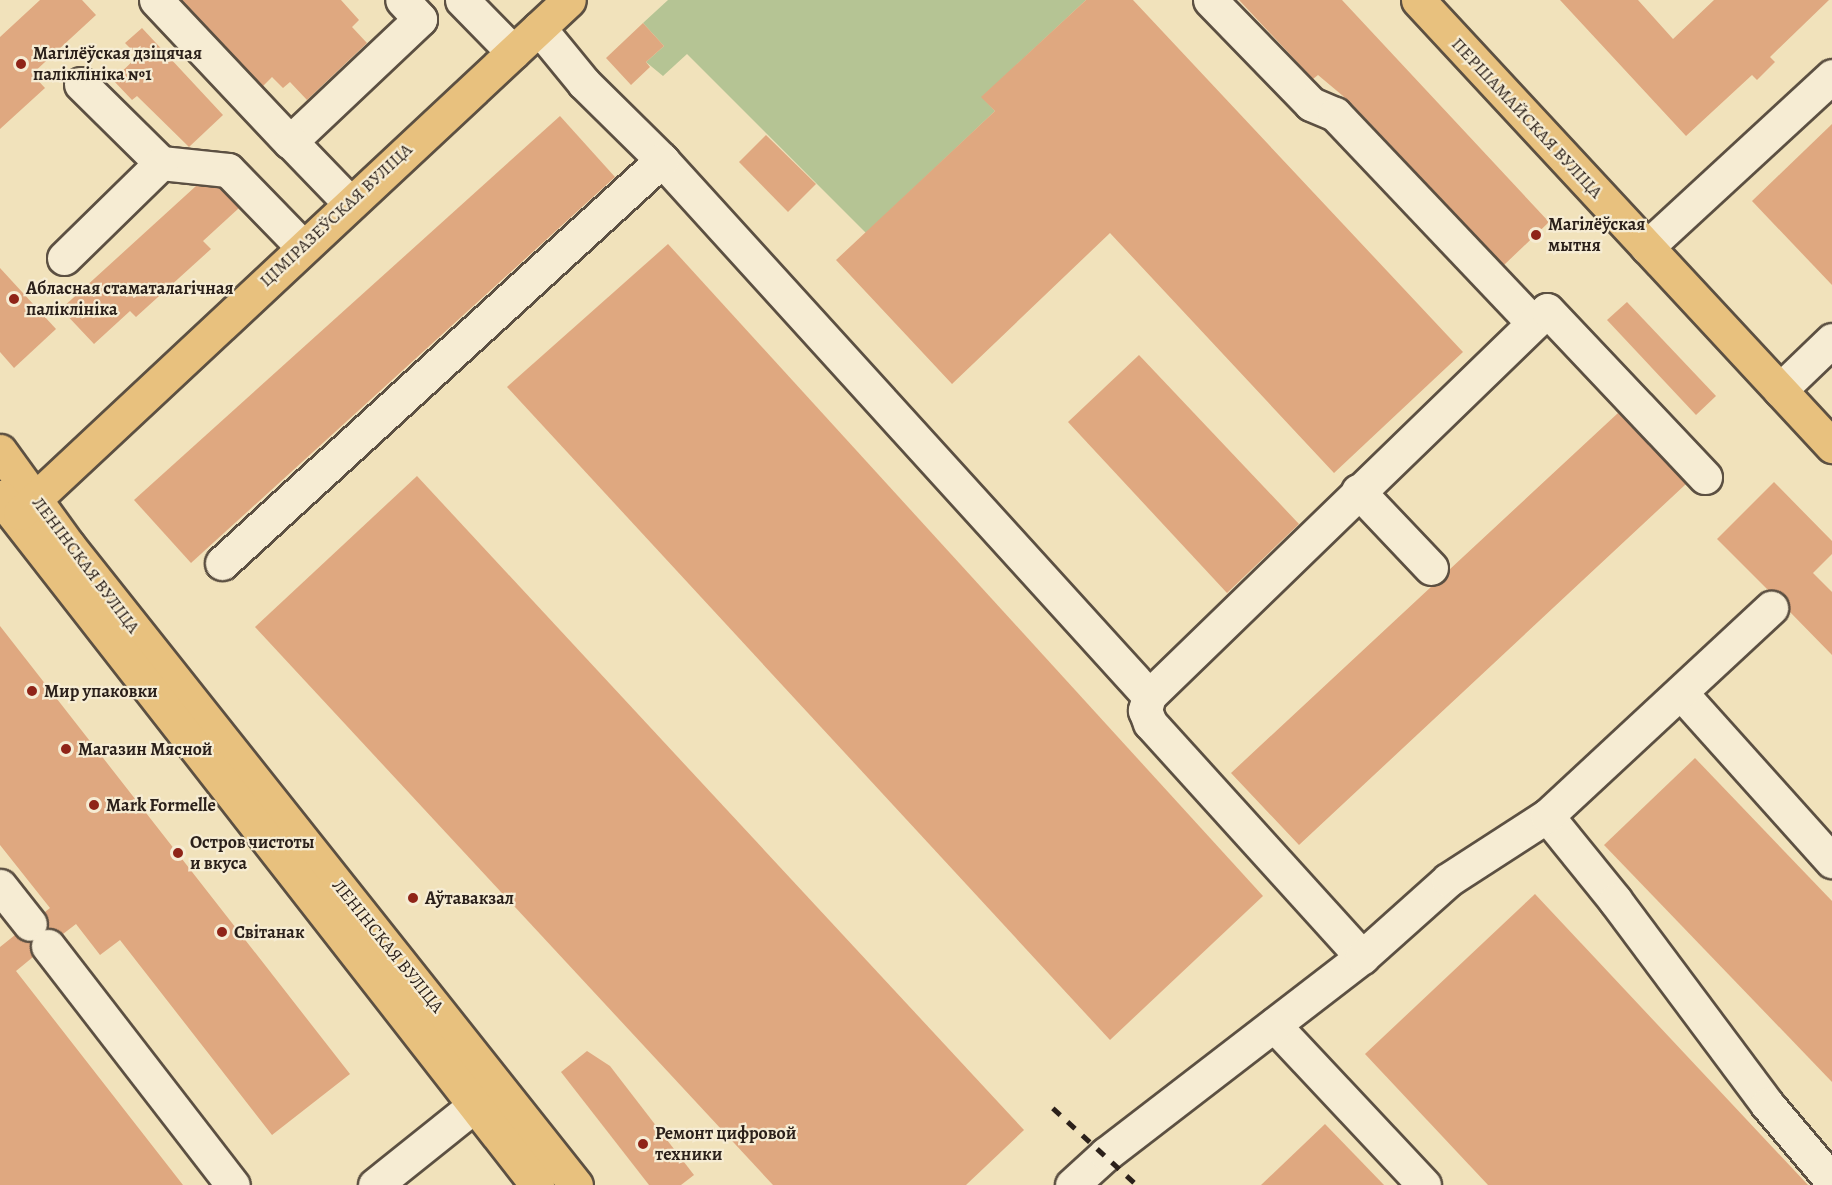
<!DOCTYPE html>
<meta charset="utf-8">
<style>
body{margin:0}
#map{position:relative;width:1832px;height:1185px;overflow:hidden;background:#f1e2bb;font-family:Alegreya,serif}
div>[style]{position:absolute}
.green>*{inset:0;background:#b5c494}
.building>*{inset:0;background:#dfa880}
.roads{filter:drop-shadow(2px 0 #5c5042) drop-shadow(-2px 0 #5c5042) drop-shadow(0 2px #5c5042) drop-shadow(0 -2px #5c5042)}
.minor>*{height:33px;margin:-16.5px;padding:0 16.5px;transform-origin:16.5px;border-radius:16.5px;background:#f6ecd3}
.major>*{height:33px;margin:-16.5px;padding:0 16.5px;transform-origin:16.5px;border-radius:16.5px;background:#e8c17e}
.rail>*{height:4.5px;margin-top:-2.25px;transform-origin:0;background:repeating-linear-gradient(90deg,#2b201a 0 10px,transparent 0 20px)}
.dots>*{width:16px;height:16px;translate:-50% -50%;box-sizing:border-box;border:3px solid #f6ecd3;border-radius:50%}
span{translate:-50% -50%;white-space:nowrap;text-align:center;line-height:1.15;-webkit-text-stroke:4.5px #f6ecd3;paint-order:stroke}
.poi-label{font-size:18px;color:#2b201a;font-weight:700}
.left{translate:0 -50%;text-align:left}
.street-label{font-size:18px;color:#2b201a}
</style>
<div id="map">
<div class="green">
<div style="clip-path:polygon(668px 0,1086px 0,982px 97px,995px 111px,866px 233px,687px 54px,663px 76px,646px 62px,664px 46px,643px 23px)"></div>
</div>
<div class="building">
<div style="clip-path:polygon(40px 0,82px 0,96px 15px,32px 74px,45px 88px,0 129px,0 37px)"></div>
<div style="clip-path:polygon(182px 0,341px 0,359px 20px,352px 27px,367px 43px,307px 100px,290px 82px,283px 88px,272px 77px,263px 86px)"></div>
<div style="clip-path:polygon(1086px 0,1133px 0,1463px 352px,1334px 473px,1110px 233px,952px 384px,836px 260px,995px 111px,981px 97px)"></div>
<div style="clip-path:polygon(1239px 0,1342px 0,1549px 222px,1504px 265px,1349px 101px,1318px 75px,1313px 79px)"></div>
<div style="clip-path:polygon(1560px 0,1638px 0,1673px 39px,1714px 0,1829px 0,1770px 57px,1775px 62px,1757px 80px,1752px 75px,1686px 136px)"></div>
<div style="clip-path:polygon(643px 23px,664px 46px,646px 62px,650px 67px,631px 85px,606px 58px)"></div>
<div style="clip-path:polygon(142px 28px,223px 115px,189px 147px,137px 96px,132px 100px,113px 80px,138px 56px,125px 43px)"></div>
<div style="clip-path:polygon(560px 116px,615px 177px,191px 563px,134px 500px)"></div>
<div style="clip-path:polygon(1832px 124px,1832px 285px,1752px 201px)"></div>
<div style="clip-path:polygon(766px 135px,816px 184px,788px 212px,739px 162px)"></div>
<div style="clip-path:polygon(196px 186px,219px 188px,239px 208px,203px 241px,211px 249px,136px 317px,130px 311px,94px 344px,61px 309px)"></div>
<div style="clip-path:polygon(668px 244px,1263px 896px,1110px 1040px,507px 387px)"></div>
<div style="clip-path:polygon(0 268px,56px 329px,14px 368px,0 352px)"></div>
<div style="clip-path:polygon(1627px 302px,1716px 396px,1696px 415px,1607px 320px)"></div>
<div style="clip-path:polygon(1139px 355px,1299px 524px,1227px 593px,1068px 422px)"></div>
<div style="clip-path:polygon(1618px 413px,1686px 484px,1299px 845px,1231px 773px,1432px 586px,1443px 582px,1449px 570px)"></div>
<div style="clip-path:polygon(417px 476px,1024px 1130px,966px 1185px,773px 1185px,255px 627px)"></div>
<div style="clip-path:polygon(1774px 482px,1832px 541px,1832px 554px,1813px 573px,1832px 592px,1832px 655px,1789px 611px,1784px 595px,1768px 590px,1717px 539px)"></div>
<div style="clip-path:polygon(0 626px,350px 1074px,272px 1135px,120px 940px,100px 955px,76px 924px,63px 934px,48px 928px,45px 912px,50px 908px,0 845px)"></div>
<div style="clip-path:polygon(1695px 758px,1832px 901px,1832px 1082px,1604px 845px)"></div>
<div style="clip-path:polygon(1535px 894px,1808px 1185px,1488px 1185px,1365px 1054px)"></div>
<div style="clip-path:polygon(15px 935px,30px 942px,33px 957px,16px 971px,183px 1185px,0 1185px,0 947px)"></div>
<div style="clip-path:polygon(587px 1051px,610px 1066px,694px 1175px,681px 1185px,649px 1185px,561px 1072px)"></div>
<div style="clip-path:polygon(1325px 1124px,1384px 1185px,1261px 1185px)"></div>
</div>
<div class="roads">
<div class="minor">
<div style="left:156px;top:0;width:195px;rotate:46.7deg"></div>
<div style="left:290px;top:142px;width:179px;rotate:-43.4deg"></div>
<div style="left:420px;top:19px;width:26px;rotate:-133deg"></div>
<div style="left:462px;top:0;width:73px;rotate:45.6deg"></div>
<div style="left:1210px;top:0;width:145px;rotate:45.8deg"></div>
<div style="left:1311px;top:104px;width:26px;rotate:23deg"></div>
<div style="left:1335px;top:114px;width:288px;rotate:46.5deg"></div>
<div style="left:539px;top:28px;width:71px;rotate:50.7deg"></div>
<div style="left:584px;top:83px;width:110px;rotate:44.6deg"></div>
<div style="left:662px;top:160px;width:724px;rotate:47.74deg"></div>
<div style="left:1149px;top:696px;width:15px;rotate:106deg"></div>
<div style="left:1145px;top:710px;width:14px;rotate:69deg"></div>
<div style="left:1150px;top:723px;width:316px;rotate:47.8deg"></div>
<div style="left:81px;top:84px;width:112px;rotate:44.6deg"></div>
<div style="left:161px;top:163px;width:67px;rotate:6deg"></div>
<div style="left:228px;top:170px;width:106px;rotate:45.8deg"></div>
<div style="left:291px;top:142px;width:83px;rotate:46deg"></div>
<div style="left:1647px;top:247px;width:252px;rotate:-42.7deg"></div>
<div style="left:64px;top:258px;width:136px;rotate:-44.4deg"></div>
<div style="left:1780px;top:390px;width:72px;rotate:-43.9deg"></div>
<div style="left:1358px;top:491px;width:106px;rotate:46.5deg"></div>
<div style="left:222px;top:563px;width:597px;rotate:-42.49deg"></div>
<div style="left:1681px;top:693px;width:226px;rotate:48.1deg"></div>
<div style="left:1149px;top:696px;width:554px;rotate:-44.12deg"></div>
<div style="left:1547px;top:310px;width:230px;rotate:46.6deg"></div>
<div style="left:1547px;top:816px;width:108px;rotate:51deg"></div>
<div style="left:1615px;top:900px;width:254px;rotate:53.3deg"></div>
<div style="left:1767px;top:1104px;width:101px;rotate:49.8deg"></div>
<div style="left:0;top:886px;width:48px;rotate:51.7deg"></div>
<div style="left:48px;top:946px;width:302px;rotate:52.3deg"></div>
<div style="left:1274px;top:1025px;width:219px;rotate:46.8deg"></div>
<div style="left:375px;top:1185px;width:155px;rotate:-38.7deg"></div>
<div style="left:1072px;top:1185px;width:46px;rotate:-42.4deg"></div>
<div style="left:1106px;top:1154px;width:323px;rotate:-37.6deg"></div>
<div style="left:1362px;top:957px;width:115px;rotate:-41.8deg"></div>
<div style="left:1448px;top:880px;width:118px;rotate:-32.9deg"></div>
<div style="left:1547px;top:816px;width:306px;rotate:-42.9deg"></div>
</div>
<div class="major">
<div style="left:1418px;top:0;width:609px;rotate:47.13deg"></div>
<div style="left:0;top:451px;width:116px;rotate:54.1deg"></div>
<div style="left:68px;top:545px;width:817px;rotate:51.56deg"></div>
<div style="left:0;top:497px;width:873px;rotate:52.03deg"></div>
<div style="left:20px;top:513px;width:751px;rotate:-43.06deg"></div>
</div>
</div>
<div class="rail">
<div style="left:1053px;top:1108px;width:114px;rotate:42.5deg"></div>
</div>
<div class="dots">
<div style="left:21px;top:64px;background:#8f2418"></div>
<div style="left:1536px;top:235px;background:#8f2418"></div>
<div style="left:14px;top:299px;background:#8f2418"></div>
<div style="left:32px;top:691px;background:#8f2418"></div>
<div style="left:66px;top:749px;background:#8f2418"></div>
<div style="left:94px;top:805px;background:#8f2418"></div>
<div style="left:178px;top:853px;background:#8f2418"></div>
<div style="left:413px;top:898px;background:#8f2418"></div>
<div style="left:222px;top:932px;background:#8f2418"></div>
<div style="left:643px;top:1144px;background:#8f2418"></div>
</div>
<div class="poi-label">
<span class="left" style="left:33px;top:64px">Магілёўская дзіцячая<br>паліклініка №1</span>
<span class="left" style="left:1548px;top:235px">Магілёўская<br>мытня</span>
<span class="left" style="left:26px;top:299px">Абласная стаматалагічная<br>паліклініка</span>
<span class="left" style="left:44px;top:691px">Мир упаковки</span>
<span class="left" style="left:78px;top:749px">Магазин Мясной</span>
<span class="left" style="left:106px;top:805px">Mark Formelle</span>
<span class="left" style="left:190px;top:853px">Остров чистоты<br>и вкуса</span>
<span class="left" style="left:425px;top:898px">Аўтавакзал</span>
<span class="left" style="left:234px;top:932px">Світанак</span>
<span class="left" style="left:655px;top:1144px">Ремонт цифровой<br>техники</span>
</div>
<div class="street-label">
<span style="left:1527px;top:118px;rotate:47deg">ПЕРШАМАЙСКАЯ ВУЛІЦА</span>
<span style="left:336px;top:215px;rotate:-43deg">ЦІМІРАЗЕЎСКАЯ ВУЛІЦА</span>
<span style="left:86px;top:565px;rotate:53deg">ЛЕНІНСКАЯ ВУЛІЦА</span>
<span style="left:388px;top:946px;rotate:51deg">ЛЕНІНСКАЯ ВУЛІЦА</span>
</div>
</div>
